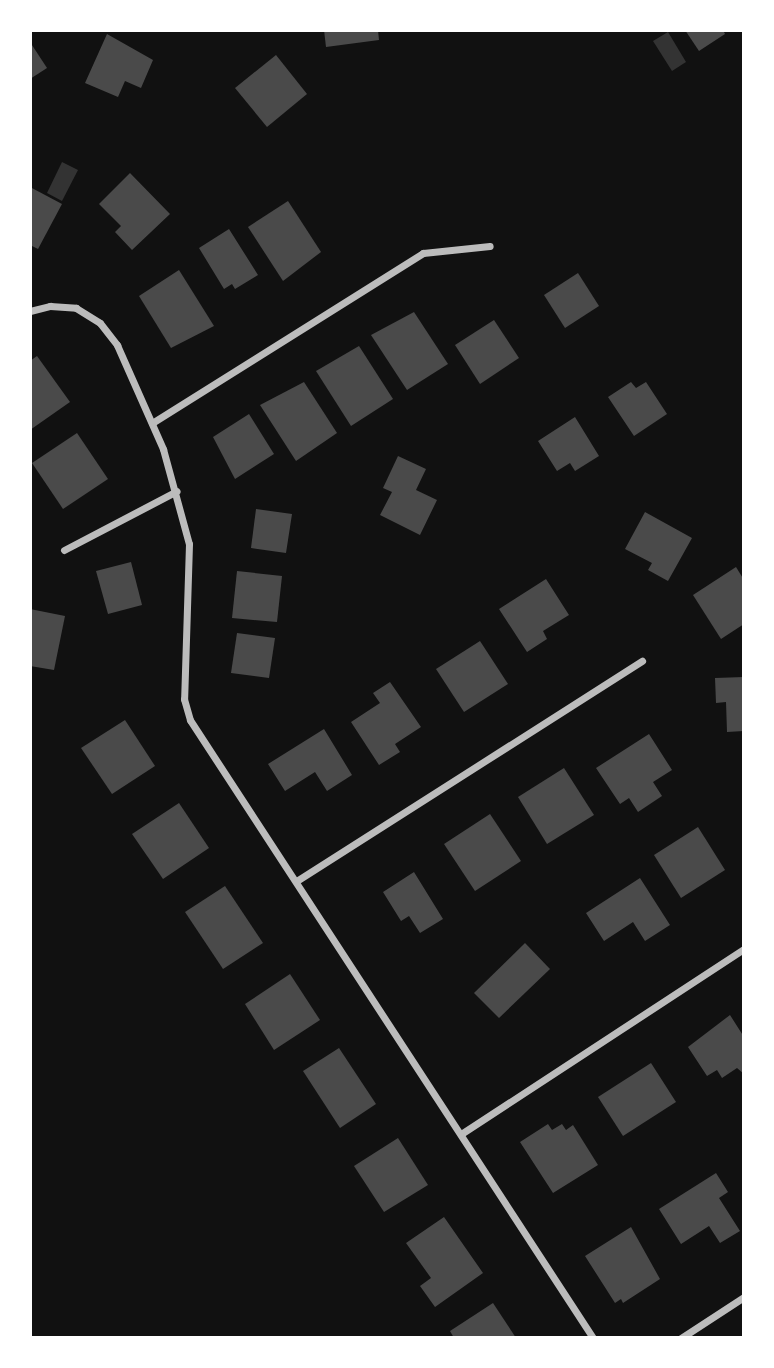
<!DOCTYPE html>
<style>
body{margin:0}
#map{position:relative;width:774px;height:1368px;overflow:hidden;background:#111;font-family:"Nunito Sans",sans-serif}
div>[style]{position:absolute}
.water>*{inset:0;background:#333}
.building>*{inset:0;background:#4a4a4a}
.minor>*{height:7px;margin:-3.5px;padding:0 3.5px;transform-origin:3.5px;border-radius:3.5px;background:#bcbcbc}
span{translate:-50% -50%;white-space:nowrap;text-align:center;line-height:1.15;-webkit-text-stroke:5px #fff;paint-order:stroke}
.frame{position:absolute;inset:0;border:32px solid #fff;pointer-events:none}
</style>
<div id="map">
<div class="water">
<div style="clip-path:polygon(668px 32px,686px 62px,672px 71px,653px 41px)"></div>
<div style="clip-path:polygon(62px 162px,78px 170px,62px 201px,47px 193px)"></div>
</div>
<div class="building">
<div style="clip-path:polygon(324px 30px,378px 30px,379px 40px,326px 47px)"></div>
<div style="clip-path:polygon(685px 30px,723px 30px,725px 34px,699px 51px)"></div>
<div style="clip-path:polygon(107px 34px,153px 60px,141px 88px,125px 81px,118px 97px,85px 83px)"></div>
<div style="clip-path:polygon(30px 42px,47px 68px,30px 79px)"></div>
<div style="clip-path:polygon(276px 55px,307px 94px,267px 127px,235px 88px)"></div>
<div style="clip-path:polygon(130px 173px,170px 214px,132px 250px,115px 232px,121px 226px,99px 204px)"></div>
<div style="clip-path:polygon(30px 187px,62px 204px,38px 249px,30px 245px)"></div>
<div style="clip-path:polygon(288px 201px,321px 252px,283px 281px,248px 227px)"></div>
<div style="clip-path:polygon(229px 229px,258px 275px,235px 289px,232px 284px,224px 289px,199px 248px)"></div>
<div style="clip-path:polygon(179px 270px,214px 326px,171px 348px,139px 296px)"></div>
<div style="clip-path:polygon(578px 273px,599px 306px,565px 328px,544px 295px)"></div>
<div style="clip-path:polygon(414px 312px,448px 364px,407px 390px,371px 335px)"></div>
<div style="clip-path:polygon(494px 320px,519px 358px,480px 384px,455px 345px)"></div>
<div style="clip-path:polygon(359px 346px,393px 399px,351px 426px,316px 371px)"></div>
<div style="clip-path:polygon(37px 356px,70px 402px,30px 430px,30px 361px)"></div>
<div style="clip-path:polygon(304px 382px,337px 433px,296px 461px,260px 405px)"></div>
<div style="clip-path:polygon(631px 382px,636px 388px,646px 382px,667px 414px,634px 436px,608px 397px)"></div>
<div style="clip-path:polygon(249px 414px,274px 454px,235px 479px,213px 437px)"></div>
<div style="clip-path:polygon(575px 417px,599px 456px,575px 471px,570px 463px,557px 471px,538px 441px)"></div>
<div style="clip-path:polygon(77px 433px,108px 479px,63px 509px,32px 463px)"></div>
<div style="clip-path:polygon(398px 456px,426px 469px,416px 490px,437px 500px,420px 535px,380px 515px,392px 492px,383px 488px)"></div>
<div style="clip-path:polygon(256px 509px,292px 514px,286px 553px,251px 548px)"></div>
<div style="clip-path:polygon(645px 512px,692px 538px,668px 581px,648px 570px,652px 563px,625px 549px)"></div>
<div style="clip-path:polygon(131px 562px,142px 605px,108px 614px,96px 571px)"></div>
<div style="clip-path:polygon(736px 567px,744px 580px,744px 624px,721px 639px,693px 595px)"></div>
<div style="clip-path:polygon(237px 571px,282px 576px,277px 622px,232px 618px)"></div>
<div style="clip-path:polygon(546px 579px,569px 615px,543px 631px,547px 639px,527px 652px,499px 609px)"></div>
<div style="clip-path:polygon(30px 609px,65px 616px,54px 670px,30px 666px)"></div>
<div style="clip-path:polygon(237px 633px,275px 638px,269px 678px,231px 673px)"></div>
<div style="clip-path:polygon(480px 641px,508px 684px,464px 712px,436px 669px)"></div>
<div style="clip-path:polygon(744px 677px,744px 731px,727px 732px,726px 702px,716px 703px,715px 678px)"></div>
<div style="clip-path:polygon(390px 682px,421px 727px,395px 744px,400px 752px,379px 765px,351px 722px,380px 703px,373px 693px)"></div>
<div style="clip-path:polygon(125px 720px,155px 766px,112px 794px,81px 748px)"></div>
<div style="clip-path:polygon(324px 729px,352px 775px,327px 791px,315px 772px,285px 791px,268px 764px)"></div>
<div style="clip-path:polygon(649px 734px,672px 770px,653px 782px,662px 796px,638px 812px,629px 798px,620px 804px,596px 768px)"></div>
<div style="clip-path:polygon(564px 768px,594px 815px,547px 844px,518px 797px)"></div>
<div style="clip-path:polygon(179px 803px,209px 848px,163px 879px,132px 834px)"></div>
<div style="clip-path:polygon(490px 814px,521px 861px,475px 891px,444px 844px)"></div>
<div style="clip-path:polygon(698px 827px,725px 870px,681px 898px,654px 855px)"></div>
<div style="clip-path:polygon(414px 872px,443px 919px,420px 933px,409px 916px,401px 921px,383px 892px)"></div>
<div style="clip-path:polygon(640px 878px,670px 925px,645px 941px,633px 922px,604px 941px,586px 913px)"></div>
<div style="clip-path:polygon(225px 886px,263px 943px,223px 969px,185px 912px)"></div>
<div style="clip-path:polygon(525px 943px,550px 969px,499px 1018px,474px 993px)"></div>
<div style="clip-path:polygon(290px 974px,320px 1020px,274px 1050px,245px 1004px)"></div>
<div style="clip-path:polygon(730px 1015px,744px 1037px,744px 1074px,737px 1068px,722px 1078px,717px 1070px,707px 1076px,688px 1047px)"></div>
<div style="clip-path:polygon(339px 1048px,376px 1104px,340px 1128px,303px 1071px)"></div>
<div style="clip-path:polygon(651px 1063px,676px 1102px,623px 1136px,598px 1097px)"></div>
<div style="clip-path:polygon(548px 1124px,552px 1130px,562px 1124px,566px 1130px,573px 1125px,598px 1165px,553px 1193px,520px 1142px)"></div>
<div style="clip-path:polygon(398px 1138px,428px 1185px,384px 1212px,354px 1166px)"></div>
<div style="clip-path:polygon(716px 1173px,728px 1192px,719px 1198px,740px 1231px,720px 1243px,709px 1226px,681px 1244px,659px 1209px)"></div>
<div style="clip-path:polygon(444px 1217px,483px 1273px,435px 1307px,420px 1286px,431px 1278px,406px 1243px)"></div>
<div style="clip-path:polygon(631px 1227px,660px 1279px,623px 1303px,621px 1299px,615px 1303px,585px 1256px)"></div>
<div style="clip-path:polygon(493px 1303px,516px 1338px,454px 1338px,450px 1331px)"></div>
</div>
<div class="minor">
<div style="left:30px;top:311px;width:21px;rotate:-14deg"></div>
<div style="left:50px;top:306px;width:26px;rotate:4deg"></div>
<div style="left:76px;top:308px;width:28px;rotate:32deg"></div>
<div style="left:100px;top:323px;width:28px;rotate:52deg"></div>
<div style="left:117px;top:345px;width:114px;rotate:66.1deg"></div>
<div style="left:163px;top:449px;width:98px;rotate:74.7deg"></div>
<div style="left:189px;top:544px;width:155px;rotate:91.8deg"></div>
<div style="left:184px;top:699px;width:22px;rotate:74deg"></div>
<div style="left:190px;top:720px;width:738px;rotate:56.89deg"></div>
<div style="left:152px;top:423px;width:320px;rotate:-32.1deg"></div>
<div style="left:423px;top:253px;width:67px;rotate:-6deg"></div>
<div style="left:64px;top:550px;width:127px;rotate:-27.6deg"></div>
<div style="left:298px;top:880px;width:408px;rotate:-32.5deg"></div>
<div style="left:461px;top:1134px;width:338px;rotate:-33.2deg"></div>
<div style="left:681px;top:1338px;width:75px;rotate:-33.1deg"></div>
</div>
<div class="frame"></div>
</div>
